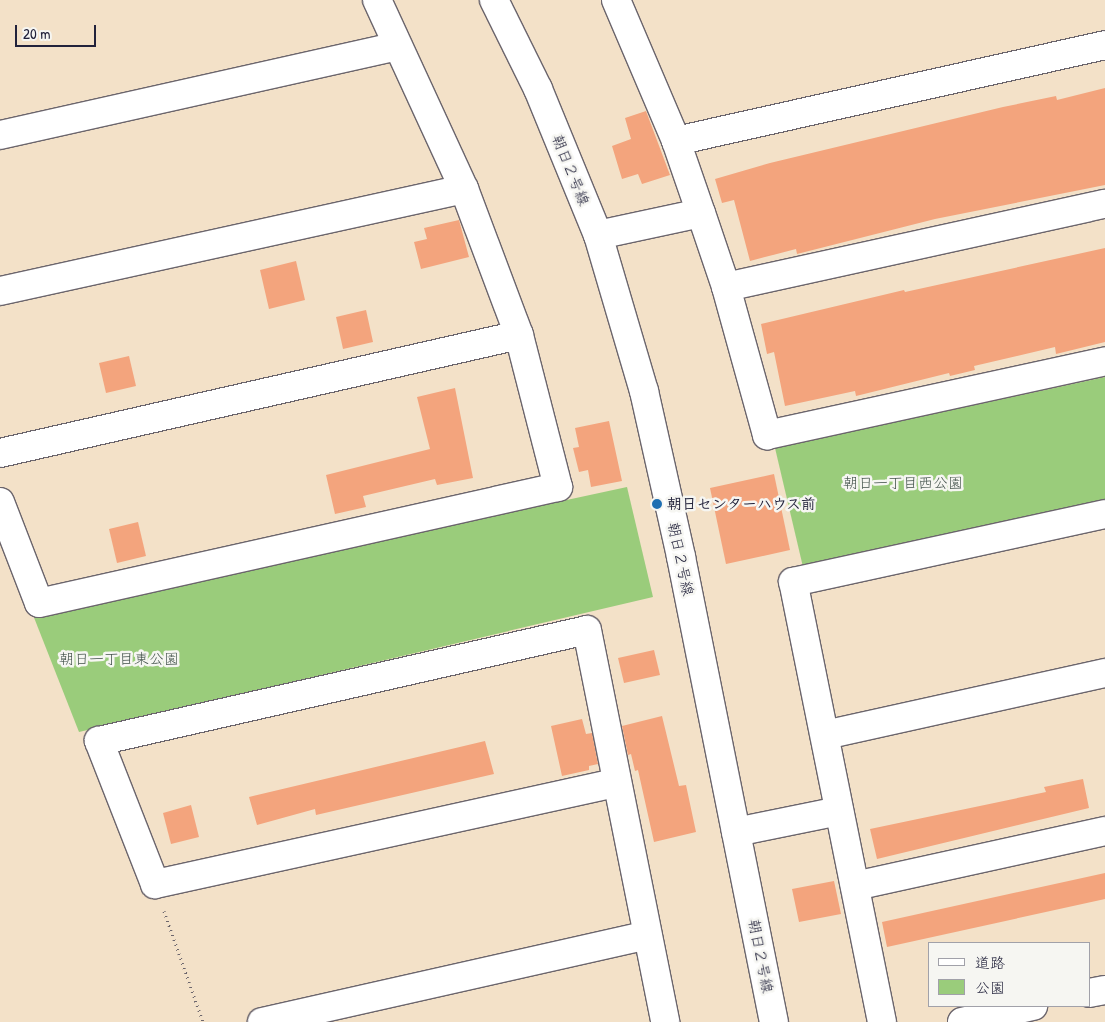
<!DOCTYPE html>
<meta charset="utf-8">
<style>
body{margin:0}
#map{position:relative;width:1105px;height:1022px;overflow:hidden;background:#f3e1c8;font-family:"Patrick Hand","Klee One",sans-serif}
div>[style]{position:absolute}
.green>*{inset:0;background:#9acc7b}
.building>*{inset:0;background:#f3a47d}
.path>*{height:3px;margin-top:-1.5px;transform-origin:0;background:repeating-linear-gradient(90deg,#6b656c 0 1px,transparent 0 5px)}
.roads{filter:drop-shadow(1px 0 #6b656c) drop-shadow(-1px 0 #6b656c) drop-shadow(0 1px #6b656c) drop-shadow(0 -1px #6b656c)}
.minor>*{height:28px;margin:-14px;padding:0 14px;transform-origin:14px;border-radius:14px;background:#fff}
.dots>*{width:14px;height:14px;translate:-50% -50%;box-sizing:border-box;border:2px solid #f6f6f2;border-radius:50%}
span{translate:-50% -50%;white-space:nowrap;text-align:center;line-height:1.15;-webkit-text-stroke:5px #f6f6f2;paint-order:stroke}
.street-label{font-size:15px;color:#22223b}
.park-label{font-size:15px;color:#46554e}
.poi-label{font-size:15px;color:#22223b;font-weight:700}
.left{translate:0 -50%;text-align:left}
.legend{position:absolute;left:928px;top:942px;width:162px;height:65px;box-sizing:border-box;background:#f6f6f2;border:1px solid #a1a1a9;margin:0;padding:6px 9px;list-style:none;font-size:15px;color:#22223b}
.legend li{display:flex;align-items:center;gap:10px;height:25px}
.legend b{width:25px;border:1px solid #a1a1a9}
.scale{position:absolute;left:15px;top:25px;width:81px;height:22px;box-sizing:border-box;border:2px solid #22223b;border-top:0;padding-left:6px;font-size:15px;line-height:18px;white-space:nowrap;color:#22223b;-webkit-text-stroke:4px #f6f6f2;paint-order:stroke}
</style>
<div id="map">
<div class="green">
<div style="clip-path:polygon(1105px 377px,1105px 501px,803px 567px,775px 448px)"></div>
<div style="clip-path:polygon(627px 487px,653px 597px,79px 732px,33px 615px)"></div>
</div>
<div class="building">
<div style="clip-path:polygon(1105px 88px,1105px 185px,935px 219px,797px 254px,796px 249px,750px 261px,734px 200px,722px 203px,715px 179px,770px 163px,1003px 107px,1056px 96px,1057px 100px)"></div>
<div style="clip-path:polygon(646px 111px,670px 175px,642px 184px,638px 174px,622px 179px,612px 146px,631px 139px,625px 118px)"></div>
<div style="clip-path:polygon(459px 220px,469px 257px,421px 269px,414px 242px,427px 239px,424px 228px)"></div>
<div style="clip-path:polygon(1105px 248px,1105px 342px,1056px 354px,1055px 347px,974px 366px,975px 370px,950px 376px,949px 373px,856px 396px,855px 391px,785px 406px,774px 352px,767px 354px,761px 324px,904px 290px,905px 292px)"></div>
<div style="clip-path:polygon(296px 261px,305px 300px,269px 309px,260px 270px)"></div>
<div style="clip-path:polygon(366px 310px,373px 342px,343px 349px,336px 317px)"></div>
<div style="clip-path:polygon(129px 356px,136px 386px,106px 393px,99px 363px)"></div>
<div style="clip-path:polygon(455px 388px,473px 478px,437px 485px,435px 479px,363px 496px,366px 507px,335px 514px,326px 475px,430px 449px,417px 397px)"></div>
<div style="clip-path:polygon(609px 421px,622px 481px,591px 487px,588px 470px,579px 472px,573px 448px,579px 447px,575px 428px)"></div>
<div style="clip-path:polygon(774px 474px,790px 550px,726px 564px,710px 488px)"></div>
<div style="clip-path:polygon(138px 522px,146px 556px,117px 563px,109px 529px)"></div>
<div style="clip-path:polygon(654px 650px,660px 675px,624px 683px,618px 658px)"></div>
<div style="clip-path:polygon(662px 716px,679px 786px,686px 785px,696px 832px,654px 842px,638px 770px,635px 771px,631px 754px,628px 755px,622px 726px)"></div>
<div style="clip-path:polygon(582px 719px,586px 734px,592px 733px,598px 764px,589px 766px,589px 770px,562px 776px,551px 726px)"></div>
<div style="clip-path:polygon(485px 741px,494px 774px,316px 815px,315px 809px,257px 825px,249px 797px)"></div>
<div style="clip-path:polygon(1083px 779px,1089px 808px,877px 859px,870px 829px,1046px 792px,1044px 787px)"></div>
<div style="clip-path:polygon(191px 805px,199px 837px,171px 844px,163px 813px)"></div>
<div style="clip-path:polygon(1105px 873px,1105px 899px,887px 947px,882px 922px)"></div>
<div style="clip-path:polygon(834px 881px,841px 914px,799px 922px,792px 889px)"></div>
</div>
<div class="path">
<div style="left:164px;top:911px;width:118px;rotate:70.6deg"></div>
</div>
<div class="roads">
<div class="minor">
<div style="left:494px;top:0;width:99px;rotate:63.7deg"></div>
<div style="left:538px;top:89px;width:158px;rotate:67.7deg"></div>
<div style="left:598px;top:235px;width:163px;rotate:73.6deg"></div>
<div style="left:644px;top:391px;width:170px;rotate:77.4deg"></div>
<div style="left:681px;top:557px;width:474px;rotate:78.7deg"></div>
<div style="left:616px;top:0;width:153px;rotate:66.9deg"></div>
<div style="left:676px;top:141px;width:76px;rotate:70.9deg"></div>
<div style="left:701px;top:213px;width:78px;rotate:71.3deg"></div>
<div style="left:726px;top:287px;width:154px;rotate:74.5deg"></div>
<div style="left:767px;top:435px;width:346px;rotate:-12.3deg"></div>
<div style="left:0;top:135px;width:407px;rotate:-12.6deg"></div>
<div style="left:676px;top:141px;width:440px;rotate:-12.6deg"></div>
<div style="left:598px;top:235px;width:105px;rotate:-12.1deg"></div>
<div style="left:726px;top:287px;width:388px;rotate:-12.4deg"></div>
<div style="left:0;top:291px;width:475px;rotate:-12.4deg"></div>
<div style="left:0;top:453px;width:532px;rotate:-12.81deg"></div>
<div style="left:0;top:502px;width:108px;rotate:68.9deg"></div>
<div style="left:39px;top:603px;width:532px;rotate:-12.6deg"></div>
<div style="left:558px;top:487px;width:157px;rotate:-104.4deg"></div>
<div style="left:519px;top:335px;width:156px;rotate:-110.6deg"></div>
<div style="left:464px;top:189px;width:208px;rotate:-114.7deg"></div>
<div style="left:825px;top:735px;width:287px;rotate:-12.5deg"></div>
<div style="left:615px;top:783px;width:471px;rotate:167.6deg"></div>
<div style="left:155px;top:884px;width:154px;rotate:-111.4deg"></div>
<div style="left:99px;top:741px;width:500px;rotate:-12.81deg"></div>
<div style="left:587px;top:630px;width:400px;rotate:78.7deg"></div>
<div style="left:736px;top:832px;width:105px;rotate:-11.5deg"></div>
<div style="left:855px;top:886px;width:256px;rotate:-12.4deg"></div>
<div style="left:1089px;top:993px;width:16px;rotate:-11deg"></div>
<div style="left:262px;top:1022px;width:395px;rotate:-12.7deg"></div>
<div style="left:882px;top:1022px;width:449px;rotate:-101.4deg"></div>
<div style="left:793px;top:582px;width:319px;rotate:-12.3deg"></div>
<div style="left:962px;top:1022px;width:73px;rotate:-12.7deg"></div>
</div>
</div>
<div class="dots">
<div style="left:657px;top:504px;background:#1f6fb2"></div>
</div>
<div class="street-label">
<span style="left:571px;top:170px;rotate:68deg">朝日２号線</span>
<span style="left:681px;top:559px;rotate:78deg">朝日２号線</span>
<span style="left:761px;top:956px;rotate:79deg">朝日２号線</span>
</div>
<div class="park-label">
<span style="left:903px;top:483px">朝日一丁目西公園</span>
<span style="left:119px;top:659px">朝日一丁目東公園</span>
</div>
<div class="poi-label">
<span class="left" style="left:667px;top:504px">朝日センターハウス前</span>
</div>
<ul class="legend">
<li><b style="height:6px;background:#fff"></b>道路</li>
<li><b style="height:14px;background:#9acc7b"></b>公園</li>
</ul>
<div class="scale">20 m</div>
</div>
